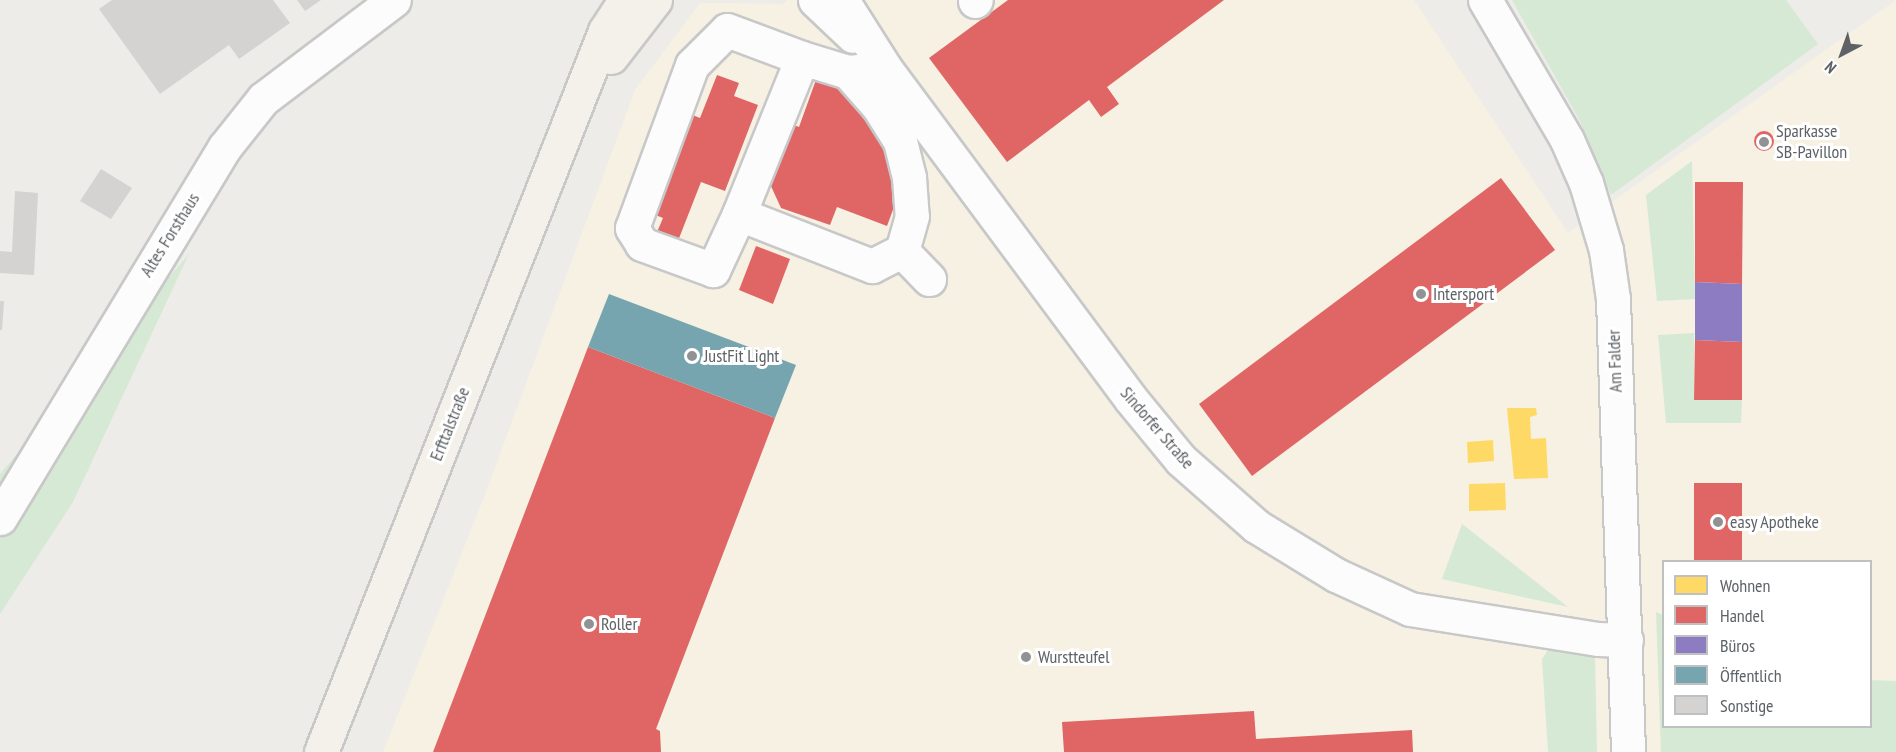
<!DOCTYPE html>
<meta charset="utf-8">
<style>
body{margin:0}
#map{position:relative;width:1896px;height:752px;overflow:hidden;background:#edece8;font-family:"PT Sans Narrow",sans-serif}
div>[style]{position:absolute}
.commercial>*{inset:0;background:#f6f1e2}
.green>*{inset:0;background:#d6e9d4}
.homes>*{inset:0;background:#ffd966}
.shops>*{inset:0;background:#e06666}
.round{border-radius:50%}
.offices>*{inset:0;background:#8e7cc3}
.public>*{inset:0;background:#76a5af}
.building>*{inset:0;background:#d4d3d1}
.roads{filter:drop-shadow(2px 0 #c8c8c8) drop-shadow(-2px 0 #c8c8c8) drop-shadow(0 2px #c8c8c8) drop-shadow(0 -2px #c8c8c8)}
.minor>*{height:33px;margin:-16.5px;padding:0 16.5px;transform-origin:16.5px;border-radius:16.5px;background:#fcfcfc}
.major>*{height:33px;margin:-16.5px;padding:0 16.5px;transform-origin:16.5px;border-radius:16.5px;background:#f3f1e9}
.dots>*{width:16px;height:16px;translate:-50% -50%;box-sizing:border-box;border:3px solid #fff;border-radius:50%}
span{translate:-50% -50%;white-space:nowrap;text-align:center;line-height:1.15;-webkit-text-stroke:6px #fff;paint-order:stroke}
.poi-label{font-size:18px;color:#5e6266}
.left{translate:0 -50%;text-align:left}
.street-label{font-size:18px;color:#5e6266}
.legend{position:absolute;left:1662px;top:560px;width:210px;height:168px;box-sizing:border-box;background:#fff;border:2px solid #bfc0c2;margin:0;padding:8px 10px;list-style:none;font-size:18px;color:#5e6266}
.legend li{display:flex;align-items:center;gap:12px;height:30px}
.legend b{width:30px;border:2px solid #bfc0c2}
.north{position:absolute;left:1812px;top:24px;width:60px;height:60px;-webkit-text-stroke:4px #fff;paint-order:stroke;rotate:221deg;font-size:16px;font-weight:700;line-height:24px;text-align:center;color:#5e6266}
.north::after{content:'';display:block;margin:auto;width:21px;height:27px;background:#5e6266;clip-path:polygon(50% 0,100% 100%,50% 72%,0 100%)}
</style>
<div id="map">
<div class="commercial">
<div style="clip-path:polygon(evenodd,788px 0,1414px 0,1568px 233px,1896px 0,1896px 752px,383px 752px,484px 497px,635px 90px,700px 3px,783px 4px,788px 0,1664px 562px,1870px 562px,1870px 726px,1664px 726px,1664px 562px)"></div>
</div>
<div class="green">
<div style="clip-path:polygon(1512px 0,1786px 0,1818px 44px,1611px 195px,1580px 121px)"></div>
<div style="clip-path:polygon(1692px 161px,1695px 299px,1657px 301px,1646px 195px)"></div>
<div style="clip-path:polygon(189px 254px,73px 502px,0 614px,0 474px)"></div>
<div style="clip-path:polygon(1694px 333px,1694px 400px,1742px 400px,1741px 423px,1666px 423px,1658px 335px)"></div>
<div style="clip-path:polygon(1462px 524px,1568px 607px,1442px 579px)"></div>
<div style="clip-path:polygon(1656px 612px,1663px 615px,1664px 726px,1870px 726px,1871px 680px,1896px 681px,1896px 752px,1661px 752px)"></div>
<div style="clip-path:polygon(1550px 647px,1595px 656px,1597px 752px,1548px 752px,1542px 659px)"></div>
</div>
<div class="homes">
<div style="clip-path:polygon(1507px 408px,1536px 408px,1537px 415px,1530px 417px,1531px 439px,1546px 438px,1548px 478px,1514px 479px)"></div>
<div style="clip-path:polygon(1493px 440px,1494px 461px,1468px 463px,1467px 442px)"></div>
<div style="clip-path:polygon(1505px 483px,1506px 510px,1469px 511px,1469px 484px)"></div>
</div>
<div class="shops">
<div style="clip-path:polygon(1008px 0,1224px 0,1107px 87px,1119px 104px,1101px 117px,1089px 100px,1007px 162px,929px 58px)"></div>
<div style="clip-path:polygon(717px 75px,739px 83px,734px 96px,758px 105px,725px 191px,701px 182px,676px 246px,655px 237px,663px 218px,648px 212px,685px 112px,700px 118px)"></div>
<div style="clip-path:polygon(817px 77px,838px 85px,864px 109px,882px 138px,892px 171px,894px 207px,887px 226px,837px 207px,830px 225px,781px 208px,765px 173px,786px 122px,799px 127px)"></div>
<div class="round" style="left:1754px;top:131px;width:20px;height:20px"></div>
<div style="clip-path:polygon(1501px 178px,1555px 250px,1252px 476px,1199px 404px)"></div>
<div style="clip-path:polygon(1695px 182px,1743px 182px,1742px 284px,1695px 282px)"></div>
<div style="clip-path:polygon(756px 246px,790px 259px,773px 304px,739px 290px)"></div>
<div style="clip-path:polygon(1695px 340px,1742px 342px,1742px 400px,1694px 400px)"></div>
<div style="clip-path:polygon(588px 347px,775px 418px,656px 729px,660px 731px,661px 752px,433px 752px)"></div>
<div style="clip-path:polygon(1694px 483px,1742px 483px,1742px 562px,1694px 562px)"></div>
<div style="clip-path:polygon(1254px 711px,1256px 739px,1412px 730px,1413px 752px,1064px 752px,1062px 722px)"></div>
</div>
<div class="offices">
<div style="clip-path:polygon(1695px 282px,1742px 284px,1742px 342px,1695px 340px)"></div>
</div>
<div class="public">
<div style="clip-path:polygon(609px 294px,796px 365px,775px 418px,588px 347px)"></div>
</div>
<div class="building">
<div style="clip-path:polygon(112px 0,273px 0,290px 23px,239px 59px,229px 45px,160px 94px,99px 9px)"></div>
<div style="clip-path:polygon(297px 0,321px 0,305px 11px)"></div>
<div style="clip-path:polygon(101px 169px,132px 188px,111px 219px,80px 201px)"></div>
<div style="clip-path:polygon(15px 191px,38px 193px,34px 275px,0 273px,0 251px,12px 252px)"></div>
<div style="clip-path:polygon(0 301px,4px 301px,2px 330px,0 330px)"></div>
</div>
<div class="roads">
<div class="minor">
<div style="left:815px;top:0;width:52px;rotate:43.5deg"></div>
<div style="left:842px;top:0;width:80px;rotate:57.7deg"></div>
<div style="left:885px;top:68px;width:411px;rotate:53.4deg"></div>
<div style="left:1130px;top:398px;width:80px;rotate:50.6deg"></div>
<div style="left:1181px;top:460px;width:100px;rotate:41.3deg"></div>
<div style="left:1256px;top:526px;width:94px;rotate:31.5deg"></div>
<div style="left:1336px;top:575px;width:81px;rotate:24.7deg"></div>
<div style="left:1410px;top:609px;width:190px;rotate:9.1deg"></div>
<div style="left:1598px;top:639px;width:28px;rotate:2deg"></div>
<div style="left:1485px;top:0;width:162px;rotate:59.6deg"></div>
<div style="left:1567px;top:140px;width:47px;rotate:66.2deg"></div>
<div style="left:1586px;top:183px;width:70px;rotate:73.4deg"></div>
<div style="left:1606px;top:250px;width:49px;rotate:81.9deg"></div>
<div style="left:1613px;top:299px;width:453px;rotate:88.1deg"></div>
<div style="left:975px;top:1px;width:1px;rotate:-45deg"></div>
<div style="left:869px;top:70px;width:21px;rotate:175deg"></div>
<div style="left:848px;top:72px;width:45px;rotate:48.6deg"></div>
<div style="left:878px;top:106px;width:41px;rotate:57.8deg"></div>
<div style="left:900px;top:141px;width:37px;rotate:76deg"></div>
<div style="left:909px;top:177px;width:39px;rotate:86deg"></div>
<div style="left:912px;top:216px;width:36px;rotate:106deg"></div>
<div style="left:902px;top:251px;width:39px;rotate:46deg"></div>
<div style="left:848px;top:72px;width:48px;rotate:-163.1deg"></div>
<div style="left:802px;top:58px;width:168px;rotate:112deg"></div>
<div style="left:739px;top:214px;width:143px;rotate:21.4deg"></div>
<div style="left:872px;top:266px;width:34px;rotate:-27deg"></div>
<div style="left:739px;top:214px;width:62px;rotate:114.9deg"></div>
<div style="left:713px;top:270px;width:76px;rotate:-159.9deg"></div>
<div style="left:642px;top:244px;width:19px;rotate:-122deg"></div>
<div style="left:632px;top:228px;width:174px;rotate:-69.8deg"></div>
<div style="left:692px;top:65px;width:49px;rotate:-45deg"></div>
<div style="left:727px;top:30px;width:80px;rotate:20.5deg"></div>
<div style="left:0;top:518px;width:433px;rotate:-58.8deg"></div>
<div style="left:224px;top:148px;width:63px;rotate:-51.5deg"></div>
<div style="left:263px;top:99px;width:164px;rotate:-37.1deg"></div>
</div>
<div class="major">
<div style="left:611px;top:57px;width:72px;rotate:-52.3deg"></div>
<div style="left:321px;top:752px;width:775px;rotate:-68.5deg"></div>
<div style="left:605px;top:31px;width:37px;rotate:-57deg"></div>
</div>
</div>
<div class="dots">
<div style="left:1764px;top:142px;background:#909294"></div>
<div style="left:1421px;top:294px;background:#909294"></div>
<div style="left:692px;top:356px;background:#909294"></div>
<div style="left:1718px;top:522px;background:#909294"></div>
<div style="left:589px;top:624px;background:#909294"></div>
<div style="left:1026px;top:657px;background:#909294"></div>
</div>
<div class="poi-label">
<span class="left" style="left:1776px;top:142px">Sparkasse<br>SB-Pavillon</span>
<span class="left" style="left:1433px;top:294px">Intersport</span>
<span class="left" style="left:704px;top:356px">JustFit Light</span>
<span class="left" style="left:1730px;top:522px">easy Apotheke</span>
<span class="left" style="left:601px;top:624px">Roller</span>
<span class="left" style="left:1038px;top:657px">Wurstteufel</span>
</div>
<div class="street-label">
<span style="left:170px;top:235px;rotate:-58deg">Altes Forsthaus</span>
<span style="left:1615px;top:361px;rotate:-92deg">Am Falder</span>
<span style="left:450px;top:424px;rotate:-68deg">Erfttalstraße</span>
<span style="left:1157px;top:428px;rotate:49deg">Sindorfer Straße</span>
</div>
<ul class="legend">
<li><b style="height:16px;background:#ffd966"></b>Wohnen</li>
<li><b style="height:16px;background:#e06666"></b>Handel</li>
<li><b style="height:16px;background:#8e7cc3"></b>Büros</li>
<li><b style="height:16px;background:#76a5af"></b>Öffentlich</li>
<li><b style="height:16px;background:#d4d3d1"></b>Sonstige</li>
</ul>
<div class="north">N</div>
</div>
